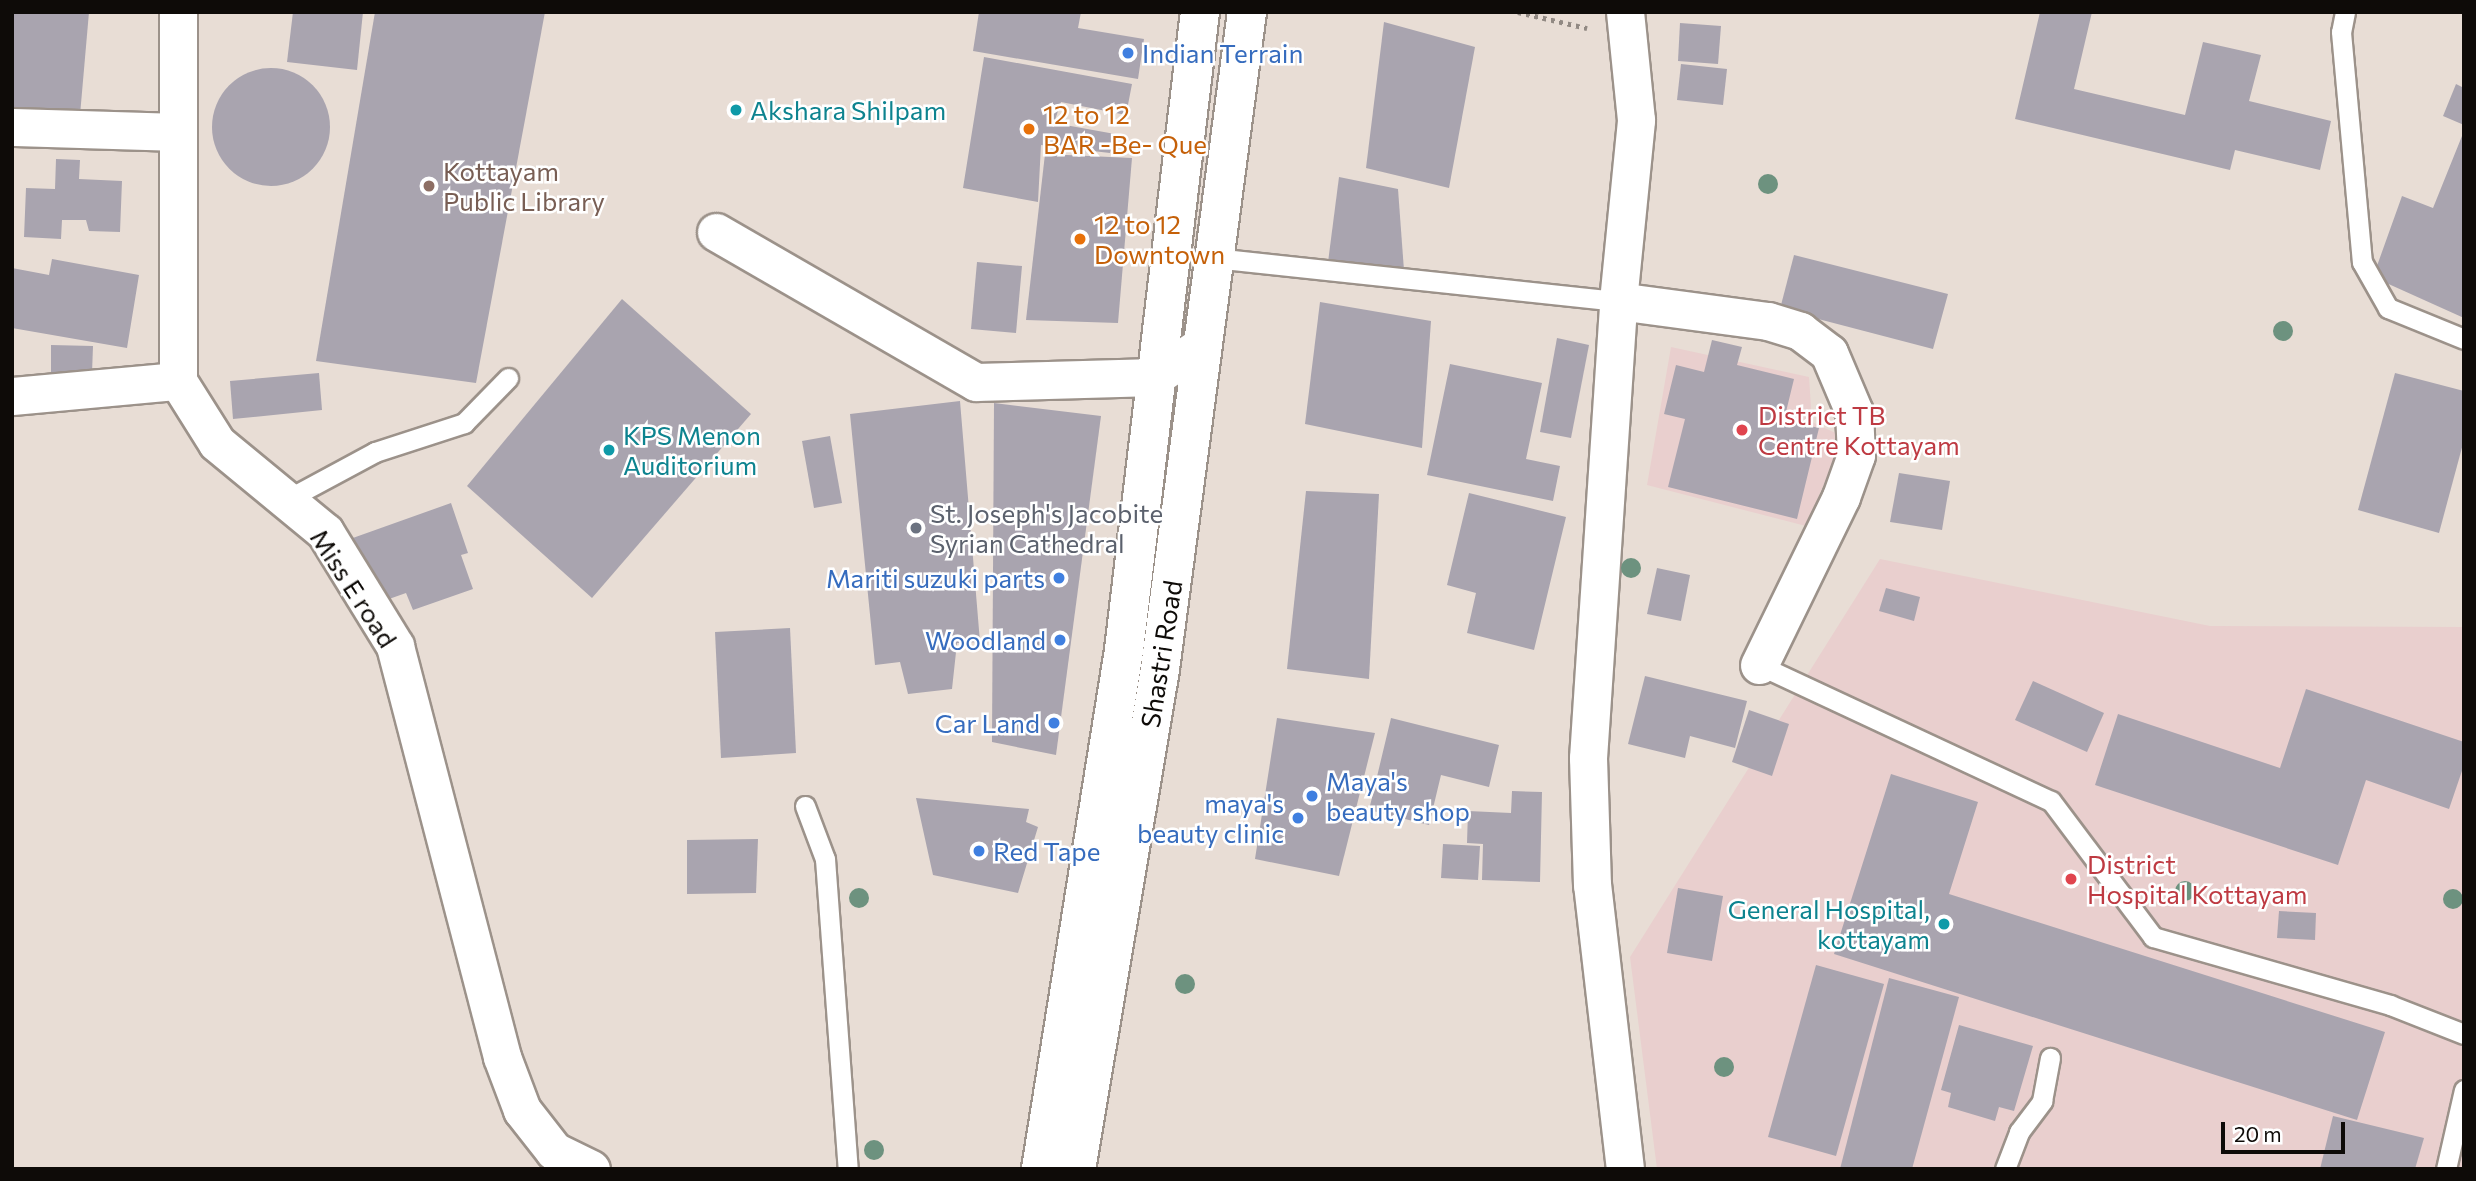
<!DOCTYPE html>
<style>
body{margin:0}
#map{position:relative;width:2476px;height:1181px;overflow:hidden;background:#e8ddd5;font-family:Commissioner,sans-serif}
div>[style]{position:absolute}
.medical>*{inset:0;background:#e9cfce}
.building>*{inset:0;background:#a9a4af}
.round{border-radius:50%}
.path>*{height:4.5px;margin-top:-2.25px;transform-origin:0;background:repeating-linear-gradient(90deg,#918983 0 3.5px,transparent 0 8.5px)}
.roads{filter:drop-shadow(2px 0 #9c928a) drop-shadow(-2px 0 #9c928a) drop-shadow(0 2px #9c928a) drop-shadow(0 -2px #9c928a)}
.service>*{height:19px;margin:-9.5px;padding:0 9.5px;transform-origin:9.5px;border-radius:9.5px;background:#fff}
.minor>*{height:37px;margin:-18.5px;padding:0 18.5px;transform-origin:18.5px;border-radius:18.5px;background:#fff}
.trunk>*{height:38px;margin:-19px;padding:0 19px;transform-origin:19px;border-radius:19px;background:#fff}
.trees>*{width:20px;height:20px;margin:-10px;border-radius:50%;background:#6d927f}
.dots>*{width:19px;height:19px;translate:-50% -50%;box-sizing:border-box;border:4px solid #fff;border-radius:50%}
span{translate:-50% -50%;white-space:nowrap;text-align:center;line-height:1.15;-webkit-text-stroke:5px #fff;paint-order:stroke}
.shop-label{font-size:26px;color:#366cbe}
.left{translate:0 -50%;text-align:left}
.right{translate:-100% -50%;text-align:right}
.culture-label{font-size:26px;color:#0d838f}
.food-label{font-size:26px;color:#c56008}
.education-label{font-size:26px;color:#785e54}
.health-label{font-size:26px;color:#be3a42}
.worship-label{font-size:26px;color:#5b616d}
.street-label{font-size:26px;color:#0e0b08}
.frame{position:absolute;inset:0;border:14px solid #0e0b08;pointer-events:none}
.scale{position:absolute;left:2221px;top:1122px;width:124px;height:32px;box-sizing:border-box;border:4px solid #0e0b08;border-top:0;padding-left:9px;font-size:21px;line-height:24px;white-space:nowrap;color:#0e0b08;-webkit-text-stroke:5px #fff;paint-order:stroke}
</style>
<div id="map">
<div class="medical">
<div style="clip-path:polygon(1671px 347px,1809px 377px,1812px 422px,1844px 437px,1806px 526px,1647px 485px)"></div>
<div style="clip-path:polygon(1880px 559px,2210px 626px,2464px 627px,2464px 1169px,1657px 1169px,1630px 957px)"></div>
</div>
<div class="building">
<div style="clip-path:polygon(12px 12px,89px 12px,80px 115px,12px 109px)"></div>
<div style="clip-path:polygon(293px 12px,363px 12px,357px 70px,287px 62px)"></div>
<div style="clip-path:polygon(375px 12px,545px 12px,476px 383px,316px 361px)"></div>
<div style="clip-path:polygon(979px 12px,1081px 12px,1078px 28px,1144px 39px,1138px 79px,973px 51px)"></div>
<div style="clip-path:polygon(2040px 12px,2092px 12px,2074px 89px,2185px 115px,2203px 42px,2261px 55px,2249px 101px,2331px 121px,2320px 170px,2235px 150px,2230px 170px,2015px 119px)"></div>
<div style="clip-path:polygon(1384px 22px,1475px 47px,1449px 188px,1366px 168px)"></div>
<div style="clip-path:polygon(1680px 23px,1721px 26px,1718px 64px,1678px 61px)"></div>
<div style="clip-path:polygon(984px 57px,1132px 84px,1126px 115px,1061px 102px,1054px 123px,1115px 134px,1110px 153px,1041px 145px,1038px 202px,963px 188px)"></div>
<div style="clip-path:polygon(1681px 64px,1727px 69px,1723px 105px,1677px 100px)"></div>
<div class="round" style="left:212px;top:68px;width:118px;height:118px"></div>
<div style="clip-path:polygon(2456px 84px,2464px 88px,2464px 125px,2443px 116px)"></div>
<div style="clip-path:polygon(2464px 131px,2464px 318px,2373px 277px,2402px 196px,2433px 208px)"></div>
<div style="clip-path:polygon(1045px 154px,1132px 158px,1118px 323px,1026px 320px)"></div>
<div style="clip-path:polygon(56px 159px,80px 160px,79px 179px,122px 181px,120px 232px,89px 231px,86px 220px,62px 220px,61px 239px,24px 237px,26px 188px,55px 189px)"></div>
<div style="clip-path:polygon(1339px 177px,1398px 189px,1405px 284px,1327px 270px)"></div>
<div style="clip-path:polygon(1794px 255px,1948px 294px,1933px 349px,1780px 309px)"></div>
<div style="clip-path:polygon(52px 259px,139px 275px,127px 348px,12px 328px,12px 268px,49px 275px)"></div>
<div style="clip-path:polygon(977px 262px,1022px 266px,1016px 333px,971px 329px)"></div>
<div style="clip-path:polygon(622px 299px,751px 414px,592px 598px,467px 486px)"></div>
<div style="clip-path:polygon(1320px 302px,1431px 321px,1422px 448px,1305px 424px)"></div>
<div style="clip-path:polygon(1557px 338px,1589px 345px,1571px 438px,1540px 432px)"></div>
<div style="clip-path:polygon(1712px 340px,1742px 347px,1737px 365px,1794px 379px,1784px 420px,1819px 428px,1797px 519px,1668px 487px,1685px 419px,1664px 414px,1676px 365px,1704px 372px)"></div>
<div style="clip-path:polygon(51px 345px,93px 346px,92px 373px,51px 373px)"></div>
<div style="clip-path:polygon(1450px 364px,1542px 383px,1526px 459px,1560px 466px,1553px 501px,1427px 475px)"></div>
<div style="clip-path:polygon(319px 373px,322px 410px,233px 419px,230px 381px)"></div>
<div style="clip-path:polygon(2395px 373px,2464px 391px,2464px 440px,2439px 533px,2358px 510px)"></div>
<div style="clip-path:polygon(960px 401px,980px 642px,957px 643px,952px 689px,908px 694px,900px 662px,875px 665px,850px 414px)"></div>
<div style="clip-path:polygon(994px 403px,1101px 416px,1056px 755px,992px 742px)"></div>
<div style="clip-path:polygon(830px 436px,842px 503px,814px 508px,802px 441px)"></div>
<div style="clip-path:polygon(1899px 473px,1950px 481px,1942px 530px,1890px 522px)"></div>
<div style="clip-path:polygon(1306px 491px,1379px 494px,1369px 679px,1287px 669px)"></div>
<div style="clip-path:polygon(1469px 493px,1566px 517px,1534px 650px,1467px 633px,1476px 593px,1447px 585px)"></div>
<div style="clip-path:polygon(451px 503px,468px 553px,461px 555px,473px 589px,413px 610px,406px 593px,372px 605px,350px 539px)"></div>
<div style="clip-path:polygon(1657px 568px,1690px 575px,1681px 621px,1647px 614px)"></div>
<div style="clip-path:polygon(1886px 588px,1920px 597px,1914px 621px,1879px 611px)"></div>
<div style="clip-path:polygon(790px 628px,796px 753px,721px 758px,715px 632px)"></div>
<div style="clip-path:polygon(1645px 676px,1747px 701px,1735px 748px,1690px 736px,1685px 758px,1628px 744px)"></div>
<div style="clip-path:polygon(2033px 681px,2104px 713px,2087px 752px,2015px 720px)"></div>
<div style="clip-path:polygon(2306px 689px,2464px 742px,2464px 765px,2449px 809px,2366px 780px,2338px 865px,2095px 785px,2118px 714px,2280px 768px)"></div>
<div style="clip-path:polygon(1749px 710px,1789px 724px,1772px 776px,1732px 762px)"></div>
<div style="clip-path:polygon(1277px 718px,1375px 733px,1339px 876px,1255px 859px)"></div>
<div style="clip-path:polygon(1391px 718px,1499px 745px,1489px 787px,1441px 775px,1429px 825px,1369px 810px)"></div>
<div style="clip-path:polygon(1891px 774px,1978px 802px,1949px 894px,2385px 1032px,2357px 1120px,1834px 954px)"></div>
<div style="clip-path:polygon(1512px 791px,1542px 792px,1540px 882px,1482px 880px,1483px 844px,1467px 843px,1468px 811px,1511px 813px)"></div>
<div style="clip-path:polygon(916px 798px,1029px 809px,1026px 822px,1038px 827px,1018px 893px,933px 875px)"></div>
<div style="clip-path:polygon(758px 839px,756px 893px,687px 894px,687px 840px)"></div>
<div style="clip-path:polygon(1443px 844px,1480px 846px,1478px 880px,1441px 878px)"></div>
<div style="clip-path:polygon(1678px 888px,1723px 896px,1712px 961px,1667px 953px)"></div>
<div style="clip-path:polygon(2279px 911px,2316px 913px,2315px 940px,2277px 938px)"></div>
<div style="clip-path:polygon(1816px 965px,1884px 984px,1836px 1156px,1768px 1137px)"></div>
<div style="clip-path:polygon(1889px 978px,1959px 997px,1912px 1169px,1840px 1169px)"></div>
<div style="clip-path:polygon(1959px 1025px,2033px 1046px,2014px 1111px,1999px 1107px,1995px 1121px,1948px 1107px,1951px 1093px,1941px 1090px)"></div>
<div style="clip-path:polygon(2333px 1116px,2424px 1138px,2415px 1169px,2320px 1169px)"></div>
</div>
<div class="path">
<div style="left:1518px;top:12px;width:71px;rotate:13.1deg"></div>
</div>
<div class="roads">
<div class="service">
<div style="left:2345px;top:12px;width:20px;rotate:101deg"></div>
<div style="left:2341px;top:32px;width:231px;rotate:84.8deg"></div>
<div style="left:2362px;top:262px;width:53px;rotate:60.5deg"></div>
<div style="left:2388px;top:308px;width:82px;rotate:22.2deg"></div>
<div style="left:1214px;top:258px;width:406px;rotate:6.1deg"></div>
<div style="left:286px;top:500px;width:101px;rotate:-28.3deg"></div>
<div style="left:375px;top:452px;width:94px;rotate:-18deg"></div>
<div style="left:464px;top:423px;width:63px;rotate:-45.6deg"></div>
<div style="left:1759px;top:665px;width:322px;rotate:25deg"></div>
<div style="left:2051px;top:801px;width:170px;rotate:53.1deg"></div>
<div style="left:2153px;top:937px;width:247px;rotate:16deg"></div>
<div style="left:2390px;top:1005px;width:79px;rotate:21.4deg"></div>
<div style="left:805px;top:806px;width:57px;rotate:69.3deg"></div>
<div style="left:825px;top:859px;width:311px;rotate:85.8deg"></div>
<div style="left:2005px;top:1169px;width:40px;rotate:-69deg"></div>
<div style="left:2019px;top:1132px;width:39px;rotate:-53deg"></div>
<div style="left:2042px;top:1101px;width:44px;rotate:-79.5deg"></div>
<div style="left:2446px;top:1169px;width:81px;rotate:-77.2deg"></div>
</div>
<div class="minor">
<div style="left:178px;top:12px;width:369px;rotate:90deg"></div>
<div style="left:178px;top:381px;width:73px;rotate:57.8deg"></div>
<div style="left:217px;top:443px;width:140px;rotate:39.5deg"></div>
<div style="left:325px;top:532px;width:134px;rotate:58.4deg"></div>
<div style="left:395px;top:646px;width:425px;rotate:75.4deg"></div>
<div style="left:502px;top:1057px;width:57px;rotate:69.3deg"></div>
<div style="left:522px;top:1110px;width:52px;rotate:52deg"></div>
<div style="left:554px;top:1151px;width:41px;rotate:25.9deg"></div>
<div style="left:12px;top:127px;width:165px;rotate:1.7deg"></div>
<div style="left:716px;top:232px;width:300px;rotate:30deg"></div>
<div style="left:976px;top:382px;width:179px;rotate:-1.6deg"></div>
<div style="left:1155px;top:377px;width:58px;rotate:-34.5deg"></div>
<div style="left:1618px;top:301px;width:151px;rotate:7.6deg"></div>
<div style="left:1768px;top:321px;width:34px;rotate:17deg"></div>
<div style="left:1800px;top:331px;width:36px;rotate:37deg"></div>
<div style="left:1829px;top:353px;width:64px;rotate:67deg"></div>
<div style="left:1854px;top:412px;width:43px;rotate:87.3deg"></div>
<div style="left:1856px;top:455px;width:45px;rotate:109.7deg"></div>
<div style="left:1841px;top:497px;width:187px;rotate:116deg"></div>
<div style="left:12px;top:396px;width:167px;rotate:-5.2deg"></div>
<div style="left:1625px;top:1169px;width:286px;rotate:-96.6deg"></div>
<div style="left:1592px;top:885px;width:127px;rotate:-91.8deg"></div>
<div style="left:1588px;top:758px;width:458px;rotate:-86.2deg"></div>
<div style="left:1618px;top:301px;width:182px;rotate:-84.3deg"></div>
<div style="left:1636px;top:120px;width:109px;rotate:-95.8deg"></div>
</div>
<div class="trunk">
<div style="left:1041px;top:1169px;width:526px;rotate:-80.91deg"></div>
<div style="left:1124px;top:650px;width:643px;rotate:-83.21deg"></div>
<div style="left:1076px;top:1169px;width:507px;rotate:-80.46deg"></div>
<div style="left:1160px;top:669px;width:663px;rotate:-82.46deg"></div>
</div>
</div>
<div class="trees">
<div style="left:1768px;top:184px"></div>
<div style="left:2283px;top:331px"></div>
<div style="left:1631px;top:568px"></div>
<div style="left:2185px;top:891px"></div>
<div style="left:859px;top:898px"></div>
<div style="left:2453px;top:899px"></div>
<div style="left:1185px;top:984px"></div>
<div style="left:1724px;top:1067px"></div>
<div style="left:874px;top:1150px"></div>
</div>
<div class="dots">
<div style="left:1128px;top:53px;background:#3f7fe0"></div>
<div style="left:736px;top:110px;background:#0f9aa8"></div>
<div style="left:1029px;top:129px;background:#e8710a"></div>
<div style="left:429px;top:186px;background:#8d6e63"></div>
<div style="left:1080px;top:239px;background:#e8710a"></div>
<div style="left:1742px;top:430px;background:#e0444e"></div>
<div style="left:609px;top:450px;background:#0f9aa8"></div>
<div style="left:916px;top:528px;background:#6b7280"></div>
<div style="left:1059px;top:578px;background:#3f7fe0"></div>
<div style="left:1060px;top:640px;background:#3f7fe0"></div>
<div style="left:1054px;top:723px;background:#3f7fe0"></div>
<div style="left:1312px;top:796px;background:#3f7fe0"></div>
<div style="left:1298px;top:818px;background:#3f7fe0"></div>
<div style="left:979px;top:851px;background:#3f7fe0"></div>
<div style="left:2071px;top:879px;background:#e0444e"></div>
<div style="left:1944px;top:924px;background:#0f9aa8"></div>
</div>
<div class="shop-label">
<span class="left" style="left:1142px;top:53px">Indian Terrain</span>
<span class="right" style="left:1045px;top:578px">Mariti suzuki parts</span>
<span class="right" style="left:1046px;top:640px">Woodland</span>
<span class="right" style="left:1040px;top:723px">Car Land</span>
<span class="left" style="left:1326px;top:796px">Maya's<br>beauty shop</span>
<span class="right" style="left:1284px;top:818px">maya's<br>beauty clinic</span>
<span class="left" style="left:993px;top:851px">Red Tape</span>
</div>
<div class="culture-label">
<span class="left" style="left:750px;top:110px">Akshara Shilpam</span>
<span class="left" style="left:623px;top:450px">KPS Menon<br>Auditorium</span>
<span class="right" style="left:1930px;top:924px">General Hospital,<br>kottayam</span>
</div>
<div class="food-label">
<span class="left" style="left:1043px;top:129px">12 to 12<br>BAR -Be- Que</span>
<span class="left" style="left:1094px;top:239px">12 to 12<br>Downtown</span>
</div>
<div class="education-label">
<span class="left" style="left:443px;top:186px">Kottayam<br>Public Library</span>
</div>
<div class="health-label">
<span class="left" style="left:1758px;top:430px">District TB<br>Centre Kottayam</span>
<span class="left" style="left:2087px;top:879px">District<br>Hospital Kottayam</span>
</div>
<div class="worship-label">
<span class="left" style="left:930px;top:528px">St. Joseph's Jacobite<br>Syrian Cathedral</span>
</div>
<div class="street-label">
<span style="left:354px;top:588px;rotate:57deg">Miss E road</span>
<span style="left:1161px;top:654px;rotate:-81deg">Shastri Road</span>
</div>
<div class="frame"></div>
<div class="scale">20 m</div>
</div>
